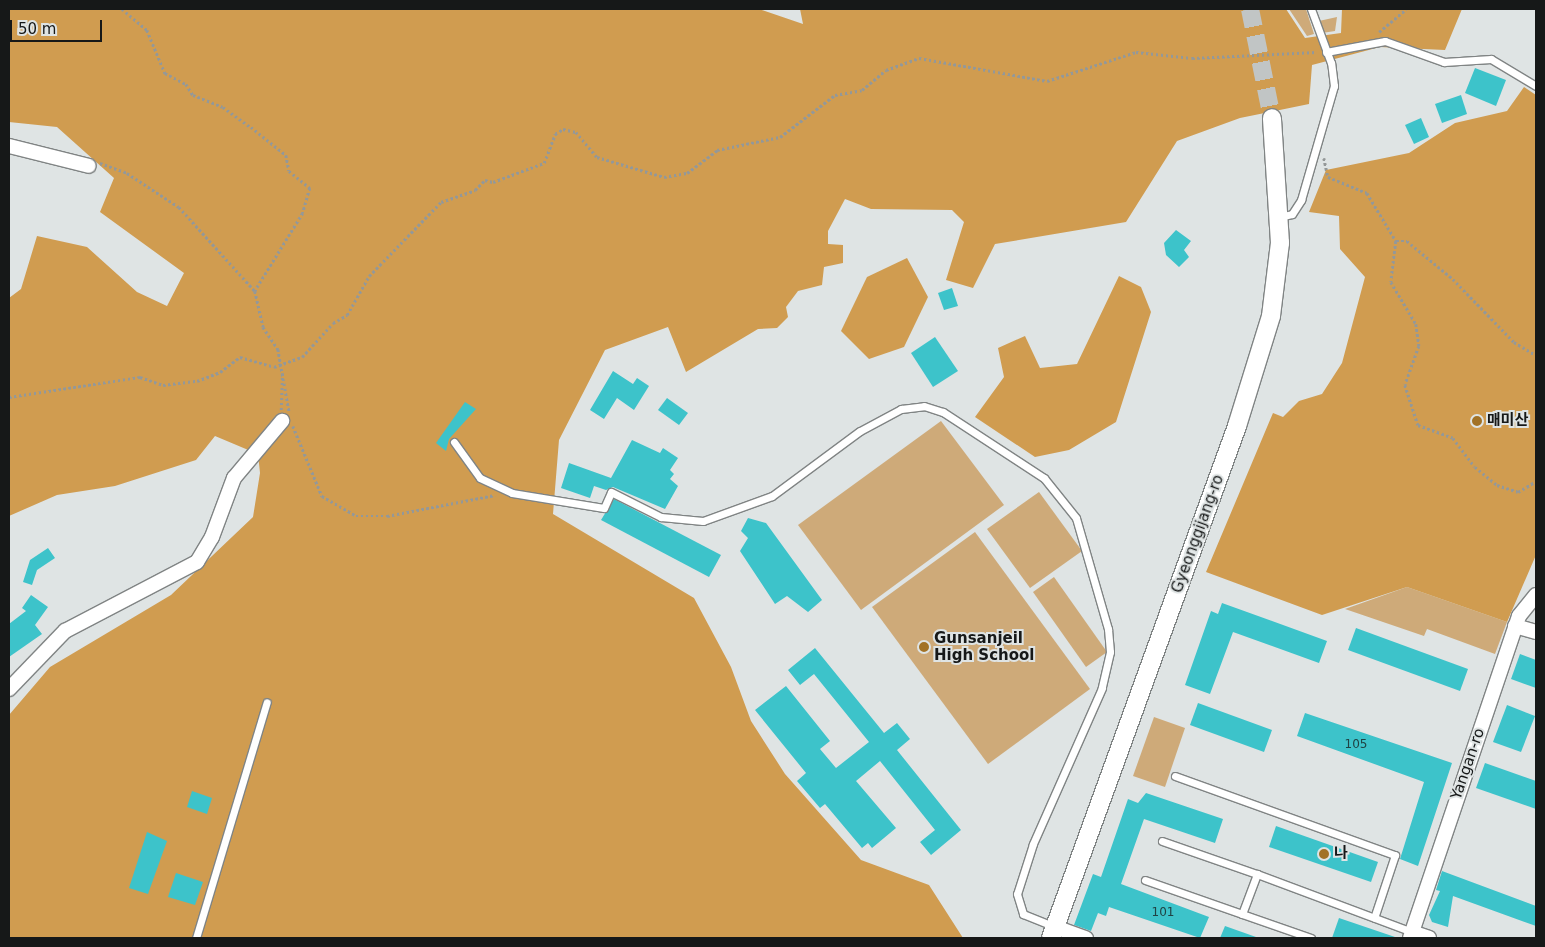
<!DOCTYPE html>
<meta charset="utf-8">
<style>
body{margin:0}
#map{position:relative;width:1545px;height:947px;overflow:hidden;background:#dfe4e4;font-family:"DejaVu Sans","Noto Sans KR",sans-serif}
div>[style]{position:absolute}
.green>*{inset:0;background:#ceaa79}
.forest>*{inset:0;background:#d09c50}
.building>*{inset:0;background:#3dc3ca}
.tertiary-tunnel>*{height:18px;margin-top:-9px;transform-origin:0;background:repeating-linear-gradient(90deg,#c1c5c5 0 18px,transparent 0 27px)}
.path>*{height:2.5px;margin-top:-1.25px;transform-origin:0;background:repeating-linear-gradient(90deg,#949898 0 2.5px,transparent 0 5px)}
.roads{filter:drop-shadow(1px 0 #808484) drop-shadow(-1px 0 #808484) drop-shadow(0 1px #808484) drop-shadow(0 -1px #808484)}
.service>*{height:7px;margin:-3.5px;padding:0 3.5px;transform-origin:3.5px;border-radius:3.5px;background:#fff}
.minor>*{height:14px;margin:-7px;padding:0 7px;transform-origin:7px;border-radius:7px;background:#fff}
.tertiary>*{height:18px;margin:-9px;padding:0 9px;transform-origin:9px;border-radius:9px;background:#fff}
.dots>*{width:14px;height:14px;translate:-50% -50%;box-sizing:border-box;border:2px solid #dfe4e4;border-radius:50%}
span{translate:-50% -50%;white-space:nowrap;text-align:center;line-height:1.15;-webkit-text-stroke:4px #dfe4e4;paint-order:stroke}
.number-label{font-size:12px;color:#204344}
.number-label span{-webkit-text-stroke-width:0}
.poi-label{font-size:15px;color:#161818;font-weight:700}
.left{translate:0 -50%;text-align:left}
.street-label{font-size:15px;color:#161818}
.frame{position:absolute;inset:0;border:10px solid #161818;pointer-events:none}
.scale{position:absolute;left:10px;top:20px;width:92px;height:22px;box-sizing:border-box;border:2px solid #161818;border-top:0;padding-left:6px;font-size:15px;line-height:18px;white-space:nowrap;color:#161818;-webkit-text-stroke:4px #dfe4e4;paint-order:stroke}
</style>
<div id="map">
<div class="green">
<div style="clip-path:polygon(1289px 9px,1306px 9px,1314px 34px,1307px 36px)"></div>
<div style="clip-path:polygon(1337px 17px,1335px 31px,1322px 33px,1319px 21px)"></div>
<div style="clip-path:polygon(941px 421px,1004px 505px,861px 610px,798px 525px)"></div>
<div style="clip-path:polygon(1039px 492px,1082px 551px,1030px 588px,987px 529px)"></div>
<div style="clip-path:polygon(975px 532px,1090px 689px,988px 764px,872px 607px)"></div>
<div style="clip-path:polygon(1054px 577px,1107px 652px,1086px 667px,1033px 592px)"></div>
<div style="clip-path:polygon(1407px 587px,1507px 622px,1495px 654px,1427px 629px,1424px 636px,1345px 609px)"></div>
<div style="clip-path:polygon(1154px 717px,1185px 728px,1165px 787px,1133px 776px)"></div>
</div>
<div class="forest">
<div style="clip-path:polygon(9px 9px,759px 9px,803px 24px,800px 9px,1286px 9px,1305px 38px,1341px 33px,1342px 9px,1462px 9px,1445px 50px,1380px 47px,1312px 65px,1309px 104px,1240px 118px,1177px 141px,1126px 222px,995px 244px,973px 288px,946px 280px,964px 222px,952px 210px,871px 209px,845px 199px,828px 231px,828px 244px,843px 245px,843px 263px,824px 267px,822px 285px,798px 291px,786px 307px,788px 317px,777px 328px,758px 329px,686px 372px,668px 327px,605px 350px,559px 440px,553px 514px,694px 598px,731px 667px,751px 721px,785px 774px,861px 860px,929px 885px,963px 938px,9px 938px,9px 715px,50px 667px,171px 595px,253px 517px,260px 473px,258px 454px,215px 436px,196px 460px,115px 486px,57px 495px,9px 516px,9px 298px,21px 289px,37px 236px,87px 247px,137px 292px,167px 306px,184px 273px,100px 212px,114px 178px,57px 127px,9px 122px)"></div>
<div style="clip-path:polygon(1524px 87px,1536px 95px,1536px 555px,1507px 622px,1407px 587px,1322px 615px,1206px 572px,1273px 413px,1283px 417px,1299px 401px,1322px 394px,1342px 363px,1365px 277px,1340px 249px,1339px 216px,1309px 212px,1326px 170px,1409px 153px,1455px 123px,1507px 111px)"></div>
<div style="clip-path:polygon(907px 258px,928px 297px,904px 347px,869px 359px,841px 331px,867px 277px)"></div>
<div style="clip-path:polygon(1119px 276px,1141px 287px,1151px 312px,1116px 422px,1069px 450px,1035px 457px,975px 417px,1004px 377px,998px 348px,1025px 336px,1040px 368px,1077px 364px)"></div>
</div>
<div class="building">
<div style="clip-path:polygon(1475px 68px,1506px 80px,1496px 106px,1465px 93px)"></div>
<div style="clip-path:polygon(1461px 95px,1467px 114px,1442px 123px,1435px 104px)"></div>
<div style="clip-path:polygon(1421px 118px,1429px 137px,1414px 144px,1405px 125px)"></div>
<div style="clip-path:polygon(1176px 230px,1191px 241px,1184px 250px,1189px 257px,1179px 267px,1166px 255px,1164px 243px)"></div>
<div style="clip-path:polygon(952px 288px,958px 306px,944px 310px,938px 293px)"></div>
<div style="clip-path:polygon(935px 337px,958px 371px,933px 387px,911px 353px)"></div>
<div style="clip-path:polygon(613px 371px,633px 384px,637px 378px,649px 386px,634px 410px,617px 398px,604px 419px,590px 410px)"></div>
<div style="clip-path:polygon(667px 398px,688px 413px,679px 425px,658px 410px)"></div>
<div style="clip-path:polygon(465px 402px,476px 409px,449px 439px,446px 451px,436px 443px)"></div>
<div style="clip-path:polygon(632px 440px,660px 453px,663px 448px,678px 458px,670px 470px,674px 474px,670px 479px,678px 486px,665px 509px,613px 487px,606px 490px,594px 486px,590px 498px,561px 488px,569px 463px,611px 478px)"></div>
<div style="clip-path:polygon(614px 499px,721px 555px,709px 577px,601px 520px)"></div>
<div style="clip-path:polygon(748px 518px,766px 523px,822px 600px,808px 612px,787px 596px,775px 604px,740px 551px,748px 538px,741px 531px)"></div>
<div style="clip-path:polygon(48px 548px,55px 558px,37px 570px,32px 585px,23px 582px,30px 560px)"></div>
<div style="clip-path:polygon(31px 595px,48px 607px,35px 625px,42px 634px,9px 657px,9px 624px,26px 611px,22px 608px)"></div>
<div style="clip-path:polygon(1222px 603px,1327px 641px,1319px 663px,1233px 632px,1210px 694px,1185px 685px,1211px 611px,1218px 614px)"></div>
<div style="clip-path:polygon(1356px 628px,1468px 669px,1460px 691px,1348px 650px)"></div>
<div style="clip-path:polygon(815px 648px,884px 733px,897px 723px,910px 739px,897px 750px,961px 830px,931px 855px,920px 842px,935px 830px,880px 761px,856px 781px,896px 828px,872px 848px,868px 843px,862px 848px,825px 804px,820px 808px,797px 781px,806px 773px,755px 710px,786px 686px,830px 741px,820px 749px,836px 768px,869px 742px,814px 674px,800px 685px,788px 670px)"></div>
<div style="clip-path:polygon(1520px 654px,1536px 660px,1536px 688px,1511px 679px)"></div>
<div style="clip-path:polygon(1198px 703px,1272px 730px,1264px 752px,1190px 725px)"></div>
<div style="clip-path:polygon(1507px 705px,1535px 716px,1521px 752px,1493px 742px)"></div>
<div style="clip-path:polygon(1305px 713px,1452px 763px,1418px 866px,1400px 859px,1424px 782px,1297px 736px)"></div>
<div style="clip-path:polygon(1485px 763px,1536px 781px,1536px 809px,1476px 788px)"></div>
<div style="clip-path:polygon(192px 791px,212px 798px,207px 814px,187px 807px)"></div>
<div style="clip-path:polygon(1146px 793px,1223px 819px,1215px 843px,1144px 819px,1121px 884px,1209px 917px,1200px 938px,1109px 907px,1106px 916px,1098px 913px,1091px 931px,1074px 925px,1093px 874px,1101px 877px,1128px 799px,1138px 803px)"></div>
<div style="clip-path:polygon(1276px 826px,1378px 862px,1371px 882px,1269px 847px)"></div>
<div style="clip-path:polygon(147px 832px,167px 841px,148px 894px,129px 888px)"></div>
<div style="clip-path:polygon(1442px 871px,1536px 906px,1536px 926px,1453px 896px,1448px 927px,1432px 922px,1429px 915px,1440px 891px,1436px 890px)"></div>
<div style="clip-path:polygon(176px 873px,203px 882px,195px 905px,168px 897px)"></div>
<div style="clip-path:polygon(1339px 918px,1395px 937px,1394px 938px,1332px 938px)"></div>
<div style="clip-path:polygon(1225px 926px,1256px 937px,1256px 938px,1220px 938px)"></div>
</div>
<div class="tertiary-tunnel">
<div style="left:1250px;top:9px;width:111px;rotate:78.6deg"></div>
</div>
<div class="path">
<div style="left:122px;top:9px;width:33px;rotate:40deg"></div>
<div style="left:147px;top:30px;width:47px;rotate:67.3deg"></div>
<div style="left:165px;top:73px;width:24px;rotate:28deg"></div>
<div style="left:186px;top:84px;width:13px;rotate:58deg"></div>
<div style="left:193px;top:95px;width:32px;rotate:22deg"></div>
<div style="left:223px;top:107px;width:34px;rotate:36deg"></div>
<div style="left:251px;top:127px;width:45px;rotate:38.7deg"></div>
<div style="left:286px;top:155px;width:16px;rotate:79deg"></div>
<div style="left:289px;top:171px;width:27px;rotate:39deg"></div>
<div style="left:310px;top:188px;width:26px;rotate:106deg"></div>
<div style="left:303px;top:213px;width:92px;rotate:121.6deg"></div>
<div style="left:1379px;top:32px;width:35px;rotate:-40deg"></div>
<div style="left:1324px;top:158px;width:19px;rotate:78deg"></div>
<div style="left:1328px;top:177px;width:42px;rotate:22.3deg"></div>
<div style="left:1367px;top:193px;width:56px;rotate:58.9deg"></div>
<div style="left:1396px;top:241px;width:41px;rotate:97deg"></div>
<div style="left:1391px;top:282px;width:49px;rotate:59.2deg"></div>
<div style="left:1416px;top:324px;width:22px;rotate:82deg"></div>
<div style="left:1419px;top:346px;width:41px;rotate:109.7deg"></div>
<div style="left:1405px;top:385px;width:42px;rotate:72deg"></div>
<div style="left:1418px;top:425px;width:37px;rotate:20deg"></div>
<div style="left:1453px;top:438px;width:36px;rotate:53deg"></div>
<div style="left:1475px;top:467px;width:28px;rotate:39deg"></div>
<div style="left:1497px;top:485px;width:22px;rotate:18deg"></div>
<div style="left:1518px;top:492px;width:21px;rotate:-31deg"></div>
<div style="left:100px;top:163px;width:29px;rotate:20deg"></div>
<div style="left:127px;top:173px;width:62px;rotate:33.2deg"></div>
<div style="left:179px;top:207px;width:113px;rotate:47.9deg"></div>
<div style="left:255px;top:291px;width:37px;rotate:77deg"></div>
<div style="left:263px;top:327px;width:27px;rotate:56deg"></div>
<div style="left:278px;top:349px;width:63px;rotate:79.9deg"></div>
<div style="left:1396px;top:241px;width:11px"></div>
<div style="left:1407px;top:241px;width:60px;rotate:39.6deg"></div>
<div style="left:1453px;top:279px;width:88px;rotate:45.9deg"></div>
<div style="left:1514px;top:342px;width:26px;rotate:31deg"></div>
<div style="left:9px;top:397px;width:133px;rotate:-8.7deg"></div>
<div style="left:140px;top:377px;width:24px;rotate:19deg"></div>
<div style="left:163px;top:385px;width:34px;rotate:-7deg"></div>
<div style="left:197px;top:381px;width:25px;rotate:-21deg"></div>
<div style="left:220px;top:372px;width:25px;rotate:-37deg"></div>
<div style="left:240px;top:357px;width:35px;rotate:16deg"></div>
<div style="left:274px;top:367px;width:30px;rotate:-20deg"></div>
<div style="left:302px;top:357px;width:46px;rotate:-47.6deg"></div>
<div style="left:333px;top:323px;width:16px;rotate:-30deg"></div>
<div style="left:347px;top:315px;width:45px;rotate:-60.6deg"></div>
<div style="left:369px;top:276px;width:103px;rotate:-45.8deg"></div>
<div style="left:441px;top:202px;width:36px;rotate:-19deg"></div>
<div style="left:475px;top:190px;width:14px;rotate:-45deg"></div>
<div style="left:485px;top:180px;width:8px;rotate:14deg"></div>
<div style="left:493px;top:182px;width:54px;rotate:-20.4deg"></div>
<div style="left:544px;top:163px;width:31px;rotate:-69deg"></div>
<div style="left:555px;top:134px;width:9px;rotate:-32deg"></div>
<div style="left:563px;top:129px;width:13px;rotate:13deg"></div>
<div style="left:576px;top:132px;width:33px;rotate:50deg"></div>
<div style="left:597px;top:157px;width:70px;rotate:16.6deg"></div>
<div style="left:664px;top:177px;width:23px;rotate:-10deg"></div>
<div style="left:687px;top:173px;width:38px;rotate:-37deg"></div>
<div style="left:717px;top:150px;width:64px;rotate:-11.7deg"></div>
<div style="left:780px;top:137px;width:69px;rotate:-37.4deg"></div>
<div style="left:835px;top:95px;width:27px;rotate:-10deg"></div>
<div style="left:862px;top:90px;width:31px;rotate:-40deg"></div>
<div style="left:886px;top:70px;width:35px;rotate:-20deg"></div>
<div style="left:919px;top:58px;width:130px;rotate:10.2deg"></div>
<div style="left:1047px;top:81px;width:94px;rotate:-18deg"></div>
<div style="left:1136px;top:52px;width:56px;rotate:6.1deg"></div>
<div style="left:1192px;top:58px;width:125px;rotate:-2.7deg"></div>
<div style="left:281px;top:410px;width:37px;rotate:-88deg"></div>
<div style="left:293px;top:426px;width:76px;rotate:67.5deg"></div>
<div style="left:322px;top:496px;width:39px;rotate:30deg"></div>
<div style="left:356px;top:516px;width:31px"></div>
<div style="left:387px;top:516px;width:110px;rotate:-11deg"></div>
</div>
<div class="roads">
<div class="service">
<div style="left:1326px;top:52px;width:60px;rotate:-10.6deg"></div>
<div style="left:1385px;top:41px;width:63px;rotate:19.6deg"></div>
<div style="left:1444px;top:62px;width:47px;rotate:-3.7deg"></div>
<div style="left:1491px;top:59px;width:52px;rotate:31deg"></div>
<div style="left:1279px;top:217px;width:13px;rotate:-13deg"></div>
<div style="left:1292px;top:214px;width:17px;rotate:-57deg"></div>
<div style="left:1301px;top:200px;width:119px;rotate:-73.9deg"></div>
<div style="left:1334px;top:86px;width:23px;rotate:-97deg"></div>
<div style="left:1331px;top:63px;width:58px;rotate:-110.3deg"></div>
<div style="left:454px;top:442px;width:44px;rotate:54.2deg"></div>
<div style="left:480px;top:478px;width:35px;rotate:25deg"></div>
<div style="left:512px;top:493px;width:93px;rotate:9.3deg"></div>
<div style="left:604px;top:508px;width:17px;rotate:-66deg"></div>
<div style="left:611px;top:492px;width:56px;rotate:26.6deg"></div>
<div style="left:661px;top:517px;width:42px;rotate:5.4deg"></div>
<div style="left:703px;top:521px;width:73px;rotate:-19.9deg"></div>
<div style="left:772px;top:496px;width:109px;rotate:-36.5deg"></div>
<div style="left:860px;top:431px;width:47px;rotate:-28.2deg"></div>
<div style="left:901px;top:409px;width:23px;rotate:-7deg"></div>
<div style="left:924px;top:406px;width:20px;rotate:18deg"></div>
<div style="left:943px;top:412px;width:121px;rotate:33.2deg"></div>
<div style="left:1044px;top:478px;width:51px;rotate:51.3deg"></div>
<div style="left:1076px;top:518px;width:116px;rotate:73.9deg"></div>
<div style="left:1108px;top:629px;width:23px;rotate:85deg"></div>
<div style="left:1110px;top:652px;width:37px;rotate:103deg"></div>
<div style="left:1102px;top:688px;width:171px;rotate:113.9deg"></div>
<div style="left:1033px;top:844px;width:52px;rotate:107.7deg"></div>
<div style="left:1017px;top:894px;width:21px;rotate:73deg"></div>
<div style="left:1023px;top:914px;width:35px;rotate:22deg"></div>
<div style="left:1175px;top:776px;width:234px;rotate:19.8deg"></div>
<div style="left:1395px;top:855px;width:66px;rotate:108.4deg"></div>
<div style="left:1162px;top:841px;width:101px;rotate:19.2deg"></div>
<div style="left:1145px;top:880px;width:103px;rotate:19.3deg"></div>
<div style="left:196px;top:938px;width:246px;rotate:-73.3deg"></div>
<div style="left:1311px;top:938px;width:73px;rotate:-160.8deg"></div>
<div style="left:1242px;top:914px;width:43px;rotate:-69.4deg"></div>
<div style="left:1257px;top:874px;width:165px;rotate:20.5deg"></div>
</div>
<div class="minor">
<div style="left:9px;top:146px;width:82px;rotate:14deg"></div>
<div style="left:1515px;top:626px;width:22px;rotate:16deg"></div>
<div style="left:9px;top:689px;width:81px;rotate:-46deg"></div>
<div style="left:65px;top:631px;width:149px;rotate:-27.6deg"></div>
<div style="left:197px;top:562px;width:29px;rotate:-59deg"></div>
<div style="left:212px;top:537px;width:63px;rotate:-69.6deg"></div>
<div style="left:234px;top:478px;width:75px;rotate:-49.9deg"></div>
<div style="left:1055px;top:927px;width:33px;rotate:20deg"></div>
<div style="left:1412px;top:932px;width:18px;rotate:19deg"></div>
<div style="left:1410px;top:938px;width:340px;rotate:-71.3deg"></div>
<div style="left:1519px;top:616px;width:27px;rotate:-51deg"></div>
</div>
<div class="tertiary">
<div style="left:1051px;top:938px;width:545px;rotate:-70.03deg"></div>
<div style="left:1237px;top:426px;width:115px;rotate:-72.8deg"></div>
<div style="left:1271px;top:316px;width:74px;rotate:-83deg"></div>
<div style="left:1280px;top:243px;width:125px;rotate:-93.7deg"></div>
</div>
</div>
<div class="dots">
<div style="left:1477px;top:421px;background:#a27226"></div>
<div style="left:924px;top:647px;background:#a27226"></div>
<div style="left:1324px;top:854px;background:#a27226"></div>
</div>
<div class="number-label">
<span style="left:1356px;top:745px">105</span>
<span style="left:1163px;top:913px">101</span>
</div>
<div class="poi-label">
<span class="left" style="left:1487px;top:421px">매미산</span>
<span class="left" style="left:934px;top:647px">Gunsanjeil<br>High School</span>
<span class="left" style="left:1334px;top:854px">나</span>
</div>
<div class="street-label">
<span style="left:1198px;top:534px;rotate:-70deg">Gyeonggijang-ro</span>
<span style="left:1468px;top:764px;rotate:-71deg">Yangan-ro</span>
</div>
<div class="frame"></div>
<div class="scale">50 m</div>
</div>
